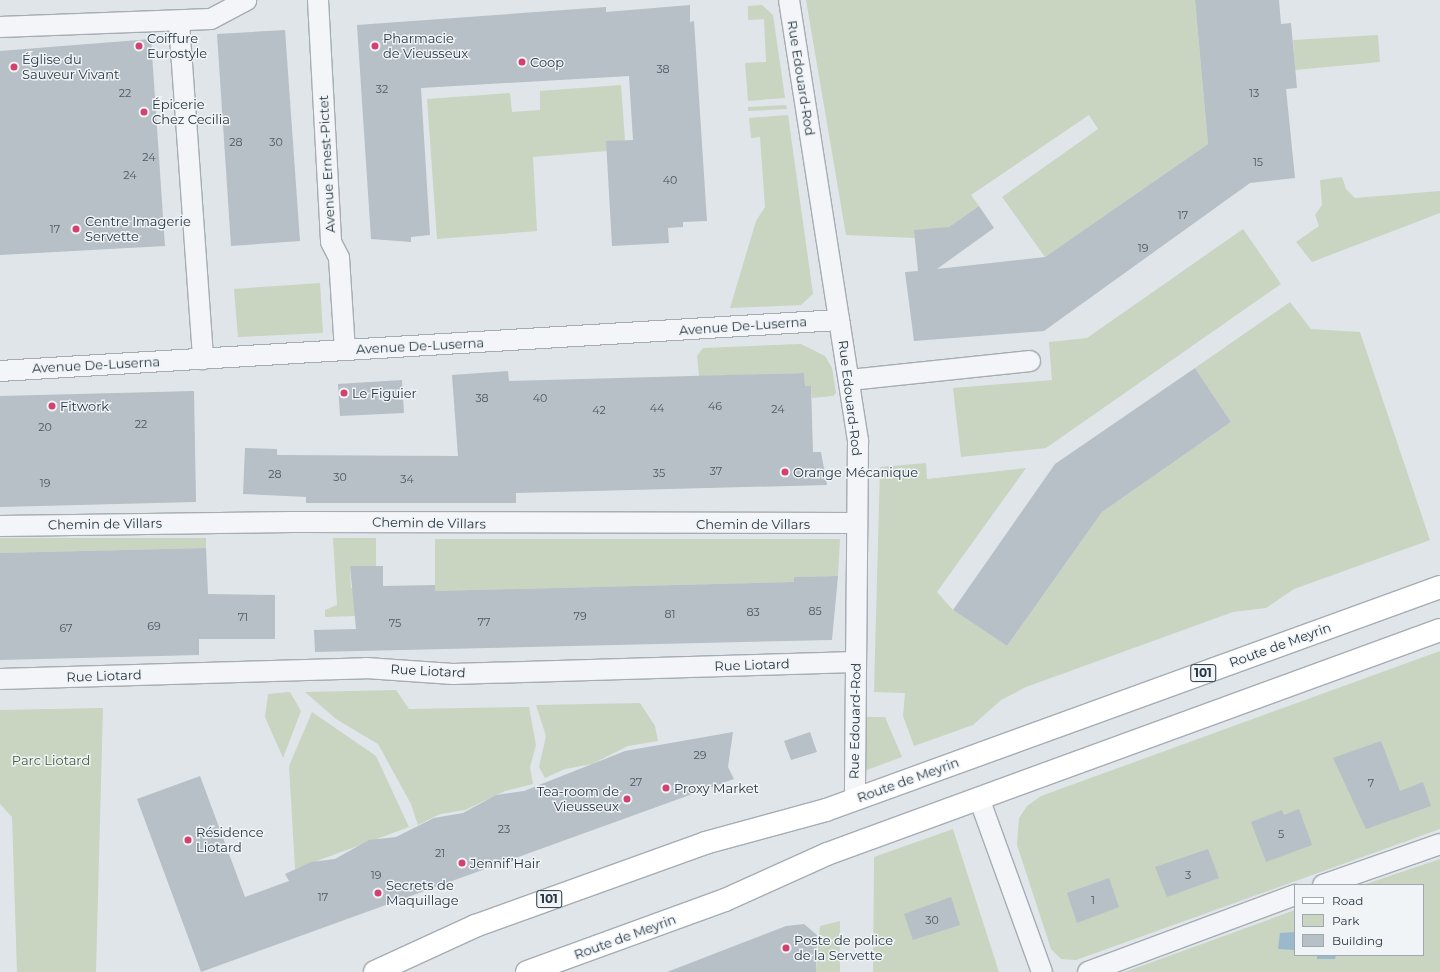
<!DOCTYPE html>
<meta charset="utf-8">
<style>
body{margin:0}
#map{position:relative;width:1440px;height:972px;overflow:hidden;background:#e0e5ea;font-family:Montserrat,sans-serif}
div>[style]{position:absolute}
.green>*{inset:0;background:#c9d4c1}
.water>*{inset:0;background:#9abacb}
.building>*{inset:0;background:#b7bfc7}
.roads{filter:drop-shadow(1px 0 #a5adb4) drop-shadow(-1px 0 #a5adb4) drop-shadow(0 1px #a5adb4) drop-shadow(0 -1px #a5adb4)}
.street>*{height:20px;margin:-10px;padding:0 10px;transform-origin:10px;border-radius:10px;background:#f3f5f8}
.primary>*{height:22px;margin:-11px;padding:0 11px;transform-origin:11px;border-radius:11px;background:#fff}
.dots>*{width:11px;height:11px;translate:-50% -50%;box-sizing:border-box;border:2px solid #f0f4f7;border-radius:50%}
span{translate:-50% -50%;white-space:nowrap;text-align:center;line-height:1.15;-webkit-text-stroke:3px #f0f4f7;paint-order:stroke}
.number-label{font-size:11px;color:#4c5863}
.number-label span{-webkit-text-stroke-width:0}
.shield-label span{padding:1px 3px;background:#f0f4f7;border:1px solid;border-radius:3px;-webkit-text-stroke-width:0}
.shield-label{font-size:12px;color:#283642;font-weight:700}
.poi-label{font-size:13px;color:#283642}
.left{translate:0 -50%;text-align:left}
.right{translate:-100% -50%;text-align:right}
.street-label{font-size:13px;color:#283642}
.park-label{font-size:13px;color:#435e35}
.legend{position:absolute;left:1294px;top:884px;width:130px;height:72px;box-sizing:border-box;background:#f0f4f7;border:1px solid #a0a8af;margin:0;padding:5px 7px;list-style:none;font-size:12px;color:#283642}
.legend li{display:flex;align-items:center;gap:8px;height:20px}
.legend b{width:20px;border:1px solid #a0a8af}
</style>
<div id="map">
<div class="green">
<div style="clip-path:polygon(806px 0,1195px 0,1208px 144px,1045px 257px,1002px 197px,1098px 129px,1089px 115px,971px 195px,979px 206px,949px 227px,915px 238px,846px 235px)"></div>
<div style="clip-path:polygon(762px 5px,773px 15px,785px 98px,748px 101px,745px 63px,766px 62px,764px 19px,748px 20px,748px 6px)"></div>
<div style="clip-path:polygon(1378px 35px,1380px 62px,1295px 70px,1293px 40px)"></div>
<div style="clip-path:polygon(621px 85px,625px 140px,607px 151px,533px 157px,537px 231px,437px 239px,427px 99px,510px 93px,512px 112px,540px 110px,540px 91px)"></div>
<div style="clip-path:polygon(786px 105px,787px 109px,748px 111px,748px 107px)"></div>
<div style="clip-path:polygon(788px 115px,813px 294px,801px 305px,730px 308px,756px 221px,765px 207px,760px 137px,751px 138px,749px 118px)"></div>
<div style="clip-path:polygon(1342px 177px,1346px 189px,1355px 198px,1440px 191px,1440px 213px,1312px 262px,1296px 242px,1319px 226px,1315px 215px,1322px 205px,1320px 180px)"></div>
<div style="clip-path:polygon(1243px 229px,1281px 284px,1046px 448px,961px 457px,953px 388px,1052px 380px,1049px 342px,1087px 338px)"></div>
<div style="clip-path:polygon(320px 283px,323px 333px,238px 337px,234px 289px)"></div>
<div style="clip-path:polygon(1290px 302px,1311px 329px,1360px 332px,1430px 540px,1294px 589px,1266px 608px,1233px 612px,1026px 687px,1001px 700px,973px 725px,914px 746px,903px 716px,905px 693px,874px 692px,880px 467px,926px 463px,927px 479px,1026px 468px,937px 592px,953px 610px,1007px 646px,1102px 512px,1231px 422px,1195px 368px)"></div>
<div style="clip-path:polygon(801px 344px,825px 356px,832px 368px,836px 393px,833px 396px,812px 398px,811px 386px,805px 386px,804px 373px,699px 376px,697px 356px,703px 348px)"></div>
<div style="clip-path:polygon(0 538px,206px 538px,206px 548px,0 553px)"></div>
<div style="clip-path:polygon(333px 538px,376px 538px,376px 566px,350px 567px,351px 588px,358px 588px,355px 616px,325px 617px,325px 610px,337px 605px)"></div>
<div style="clip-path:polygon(435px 539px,840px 539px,838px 576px,795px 577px,794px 582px,435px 591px)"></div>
<div style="clip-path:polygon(1440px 651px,1440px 829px,1076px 960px,1061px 959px,1051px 949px,1017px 845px,1019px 818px,1027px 806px,1041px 796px)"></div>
<div style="clip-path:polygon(396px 690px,409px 709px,529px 707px,536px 745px,530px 767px,533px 784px,505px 791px,465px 810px,440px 814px,418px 825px,411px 804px,378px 744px,336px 719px,305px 692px)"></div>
<div style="clip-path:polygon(290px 692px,301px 711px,283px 758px,265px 717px,268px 694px)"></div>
<div style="clip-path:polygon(640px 703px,655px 726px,658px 741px,628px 746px,592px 764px,565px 769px,545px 778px,539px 767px,546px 736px,536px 705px)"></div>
<div style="clip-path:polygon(103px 708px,96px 972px,17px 972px,12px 817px,0 804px,0 710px)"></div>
<div style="clip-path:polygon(312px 712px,376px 756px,409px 827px,295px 869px,289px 766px)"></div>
<div style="clip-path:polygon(865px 717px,885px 717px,902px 757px,864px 771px)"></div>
<div style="clip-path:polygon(953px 829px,999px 972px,873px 972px,874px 857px)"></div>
<div style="clip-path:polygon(1440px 859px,1440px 972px,1125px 972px,1295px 910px,1295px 955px,1423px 955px,1423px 885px,1363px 885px)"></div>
<div style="clip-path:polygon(840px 921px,840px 972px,816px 972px,820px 926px)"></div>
</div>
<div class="water">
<div style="clip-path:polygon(1295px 932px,1295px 950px,1278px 949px,1280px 933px)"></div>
<div style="clip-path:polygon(1317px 955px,1336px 955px,1335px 959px,1317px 959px)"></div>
</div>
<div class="building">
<div style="clip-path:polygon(1195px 0,1279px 0,1281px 24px,1291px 23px,1297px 88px,1286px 89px,1295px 178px,1250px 183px,1044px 331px,914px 341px,905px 272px,918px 271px,914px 230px,949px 227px,979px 206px,994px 228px,937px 269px,1045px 257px,1208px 144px)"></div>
<div style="clip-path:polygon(690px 5px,690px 22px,694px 21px,707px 221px,683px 222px,683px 227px,668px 228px,669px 243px,612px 246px,606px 141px,633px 140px,629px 76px,421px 88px,430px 235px,411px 237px,411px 242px,371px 239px,357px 25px,606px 7px,606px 12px)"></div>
<div style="clip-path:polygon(285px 30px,300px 241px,231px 246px,217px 34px)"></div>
<div style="clip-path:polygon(151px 39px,165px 246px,0 255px,0 51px)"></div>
<div style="clip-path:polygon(1195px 368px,1231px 422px,1102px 512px,1007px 646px,953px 610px,1055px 464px)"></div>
<div style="clip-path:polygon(508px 371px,509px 381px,804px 373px,805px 386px,811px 386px,813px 452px,821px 452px,827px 485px,516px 493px,516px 503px,306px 503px,306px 497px,243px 494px,245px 448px,277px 449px,277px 455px,458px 456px,452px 375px)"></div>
<div style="clip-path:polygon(402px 380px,404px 413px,340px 416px,338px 384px)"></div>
<div style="clip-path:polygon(194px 391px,196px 502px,0 507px,0 396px)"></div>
<div style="clip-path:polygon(206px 548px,208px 594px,275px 595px,275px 639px,199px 639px,199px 655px,0 660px,0 553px)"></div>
<div style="clip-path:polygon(350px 566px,383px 566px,383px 586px,435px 585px,435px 591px,794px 582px,794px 577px,838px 576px,832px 640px,315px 652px,314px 630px,356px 629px)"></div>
<div style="clip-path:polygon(733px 732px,728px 767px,734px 779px,201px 972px,137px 799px,200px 776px,245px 897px,289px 881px,285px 874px,311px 862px,335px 859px,369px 840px,396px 837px,434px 818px,463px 813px,496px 795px,524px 791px,625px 751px)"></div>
<div style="clip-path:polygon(810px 732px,817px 752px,791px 760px,784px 741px)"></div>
<div style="clip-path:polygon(1381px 741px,1400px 791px,1423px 782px,1431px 806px,1366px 829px,1333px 758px)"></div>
<div style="clip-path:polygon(1299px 809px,1312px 845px,1266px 862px,1251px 822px,1282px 810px,1284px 815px)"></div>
<div style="clip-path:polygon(1208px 849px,1219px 878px,1167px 897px,1155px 867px)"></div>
<div style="clip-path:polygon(1109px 878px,1119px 907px,1077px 923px,1067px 893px)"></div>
<div style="clip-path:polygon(951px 897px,960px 925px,913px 940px,904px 914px)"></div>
<div style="clip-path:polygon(804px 924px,817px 935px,816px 972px,667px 972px,786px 926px)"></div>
</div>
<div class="roads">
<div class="street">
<div style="left:318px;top:0;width:242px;rotate:86.9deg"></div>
<div style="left:331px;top:242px;width:18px;rotate:63deg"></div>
<div style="left:339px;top:258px;width:92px;rotate:86.3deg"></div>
<div style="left:789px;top:0;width:446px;rotate:81.1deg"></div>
<div style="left:858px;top:441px;width:359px;rotate:90.5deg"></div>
<div style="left:179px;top:22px;width:338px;rotate:85.9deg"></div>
<div style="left:0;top:27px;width:211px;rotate:-2.2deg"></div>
<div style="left:211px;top:19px;width:40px;rotate:-28deg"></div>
<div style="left:0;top:371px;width:841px;rotate:-3.48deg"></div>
<div style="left:850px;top:380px;width:181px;rotate:-6deg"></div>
<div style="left:0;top:526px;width:292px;rotate:-0.8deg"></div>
<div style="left:292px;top:522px;width:565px;rotate:0.1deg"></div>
<div style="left:0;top:679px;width:366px;rotate:-1.7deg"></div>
<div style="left:366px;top:668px;width:87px;rotate:3.9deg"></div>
<div style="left:453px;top:674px;width:403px;rotate:-1.7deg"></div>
<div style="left:979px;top:798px;width:185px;rotate:70.1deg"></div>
<div style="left:1323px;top:885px;width:124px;rotate:-19.3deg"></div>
<div style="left:1088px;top:972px;width:221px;rotate:-20.4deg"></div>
</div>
<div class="primary">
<div style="left:375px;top:972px;width:110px;rotate:-24.7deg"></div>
<div style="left:475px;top:926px;width:245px;rotate:-19.8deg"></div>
<div style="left:705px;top:843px;width:125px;rotate:-15.3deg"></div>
<div style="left:826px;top:810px;width:653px;rotate:-19.96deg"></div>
<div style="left:527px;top:972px;width:211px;rotate:-20deg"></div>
<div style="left:725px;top:900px;width:112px;rotate:-24.3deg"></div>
<div style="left:827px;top:854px;width:653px;rotate:-20.07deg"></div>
</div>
</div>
<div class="dots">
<div style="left:139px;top:46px;background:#d3416f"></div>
<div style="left:375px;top:46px;background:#d3416f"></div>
<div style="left:522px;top:62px;background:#d3416f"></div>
<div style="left:14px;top:67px;background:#d3416f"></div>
<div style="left:144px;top:112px;background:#d3416f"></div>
<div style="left:76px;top:229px;background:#d3416f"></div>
<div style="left:344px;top:393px;background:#d3416f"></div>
<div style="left:52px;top:406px;background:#d3416f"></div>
<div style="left:785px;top:472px;background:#d3416f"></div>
<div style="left:666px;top:788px;background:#d3416f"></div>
<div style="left:627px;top:799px;background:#d3416f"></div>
<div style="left:188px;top:840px;background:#d3416f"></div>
<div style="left:462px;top:863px;background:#d3416f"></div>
<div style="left:378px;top:893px;background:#d3416f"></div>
<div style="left:786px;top:948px;background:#d3416f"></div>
</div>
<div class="number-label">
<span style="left:663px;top:69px">38</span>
<span style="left:382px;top:89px">32</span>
<span style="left:125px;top:93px">22</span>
<span style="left:1254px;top:93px">13</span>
<span style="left:236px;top:142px">28</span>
<span style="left:276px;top:142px">30</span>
<span style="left:149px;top:157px">24</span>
<span style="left:1258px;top:162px">15</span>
<span style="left:130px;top:175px">24</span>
<span style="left:670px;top:180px">40</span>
<span style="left:1183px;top:215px">17</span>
<span style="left:55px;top:229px">17</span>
<span style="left:1143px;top:248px">19</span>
<span style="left:482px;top:398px">38</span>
<span style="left:540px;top:398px">40</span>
<span style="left:715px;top:406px">46</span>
<span style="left:657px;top:408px">44</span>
<span style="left:778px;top:409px">24</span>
<span style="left:599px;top:410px">42</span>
<span style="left:141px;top:424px">22</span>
<span style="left:45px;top:427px">20</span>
<span style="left:716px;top:471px">37</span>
<span style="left:659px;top:473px">35</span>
<span style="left:275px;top:474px">28</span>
<span style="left:340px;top:477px">30</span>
<span style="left:407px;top:479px">34</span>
<span style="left:45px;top:483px">19</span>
<span style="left:815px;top:611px">85</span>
<span style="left:753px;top:612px">83</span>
<span style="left:670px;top:614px">81</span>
<span style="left:580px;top:616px">79</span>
<span style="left:243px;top:617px">71</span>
<span style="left:484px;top:622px">77</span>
<span style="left:395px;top:623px">75</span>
<span style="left:154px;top:626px">69</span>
<span style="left:66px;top:628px">67</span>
<span style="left:700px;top:755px">29</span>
<span style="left:636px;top:782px">27</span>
<span style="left:1371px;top:783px">7</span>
<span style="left:504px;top:829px">23</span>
<span style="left:1281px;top:834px">5</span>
<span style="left:440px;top:853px">21</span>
<span style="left:376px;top:875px">19</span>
<span style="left:1188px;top:875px">3</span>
<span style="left:323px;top:897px">17</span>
<span style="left:1093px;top:900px">1</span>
<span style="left:932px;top:920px">30</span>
</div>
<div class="shield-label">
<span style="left:1203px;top:673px">101</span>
<span style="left:549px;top:899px">101</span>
</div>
<div class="poi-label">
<span class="left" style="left:147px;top:46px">Coiffure<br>Eurostyle</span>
<span class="left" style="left:383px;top:46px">Pharmacie<br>de Vieusseux</span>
<span class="left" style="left:22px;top:67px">Église du<br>Sauveur Vivant</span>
<span class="left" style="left:530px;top:62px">Coop</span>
<span class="left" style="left:152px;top:112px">Épicerie<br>Chez Cecilia</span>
<span class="left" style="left:85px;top:229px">Centre Imagerie<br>Servette</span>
<span class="left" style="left:352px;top:393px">Le Figuier</span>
<span class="left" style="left:60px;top:406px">Fitwork</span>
<span class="left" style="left:793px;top:472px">Orange Mécanique</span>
<span class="left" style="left:674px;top:788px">Proxy Market</span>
<span class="right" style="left:619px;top:799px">Tea-room de<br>Vieusseux</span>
<span class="left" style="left:196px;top:840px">Résidence<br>Liotard</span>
<span class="left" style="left:470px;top:863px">Jennif’Hair</span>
<span class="left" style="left:386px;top:893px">Secrets de<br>Maquillage</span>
<span class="left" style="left:794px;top:948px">Poste de police<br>de la Servette</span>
</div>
<div class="street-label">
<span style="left:801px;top:78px;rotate:81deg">Rue Edouard-Rod</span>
<span style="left:327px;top:164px;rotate:-93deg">Avenue Ernest-Pictet</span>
<span style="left:743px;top:326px;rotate:-4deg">Avenue De-Luserna</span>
<span style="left:420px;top:346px;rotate:-3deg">Avenue De-Luserna</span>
<span style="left:96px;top:365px;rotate:-3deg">Avenue De-Luserna</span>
<span style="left:850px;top:398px;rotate:83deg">Rue Edouard-Rod</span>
<span style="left:429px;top:523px;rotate:1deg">Chemin de Villars</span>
<span style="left:105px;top:524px;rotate:-1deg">Chemin de Villars</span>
<span style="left:753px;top:524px">Chemin de Villars</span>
<span style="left:1280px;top:645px;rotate:-20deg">Route de Meyrin</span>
<span style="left:752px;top:665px;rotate:-2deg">Rue Liotard</span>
<span style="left:428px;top:671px;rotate:3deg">Rue Liotard</span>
<span style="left:104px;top:676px;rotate:-2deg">Rue Liotard</span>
<span style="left:855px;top:721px;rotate:-89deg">Rue Edouard-Rod</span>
<span style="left:908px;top:780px;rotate:-20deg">Route de Meyrin</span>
<span style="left:625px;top:937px;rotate:-20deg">Route de Meyrin</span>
</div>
<div class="park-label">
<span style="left:51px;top:760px">Parc Liotard</span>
</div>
<ul class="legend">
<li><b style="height:5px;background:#fff"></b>Road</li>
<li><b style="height:11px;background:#c9d4c1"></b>Park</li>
<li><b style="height:11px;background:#b7bfc7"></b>Building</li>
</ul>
</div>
